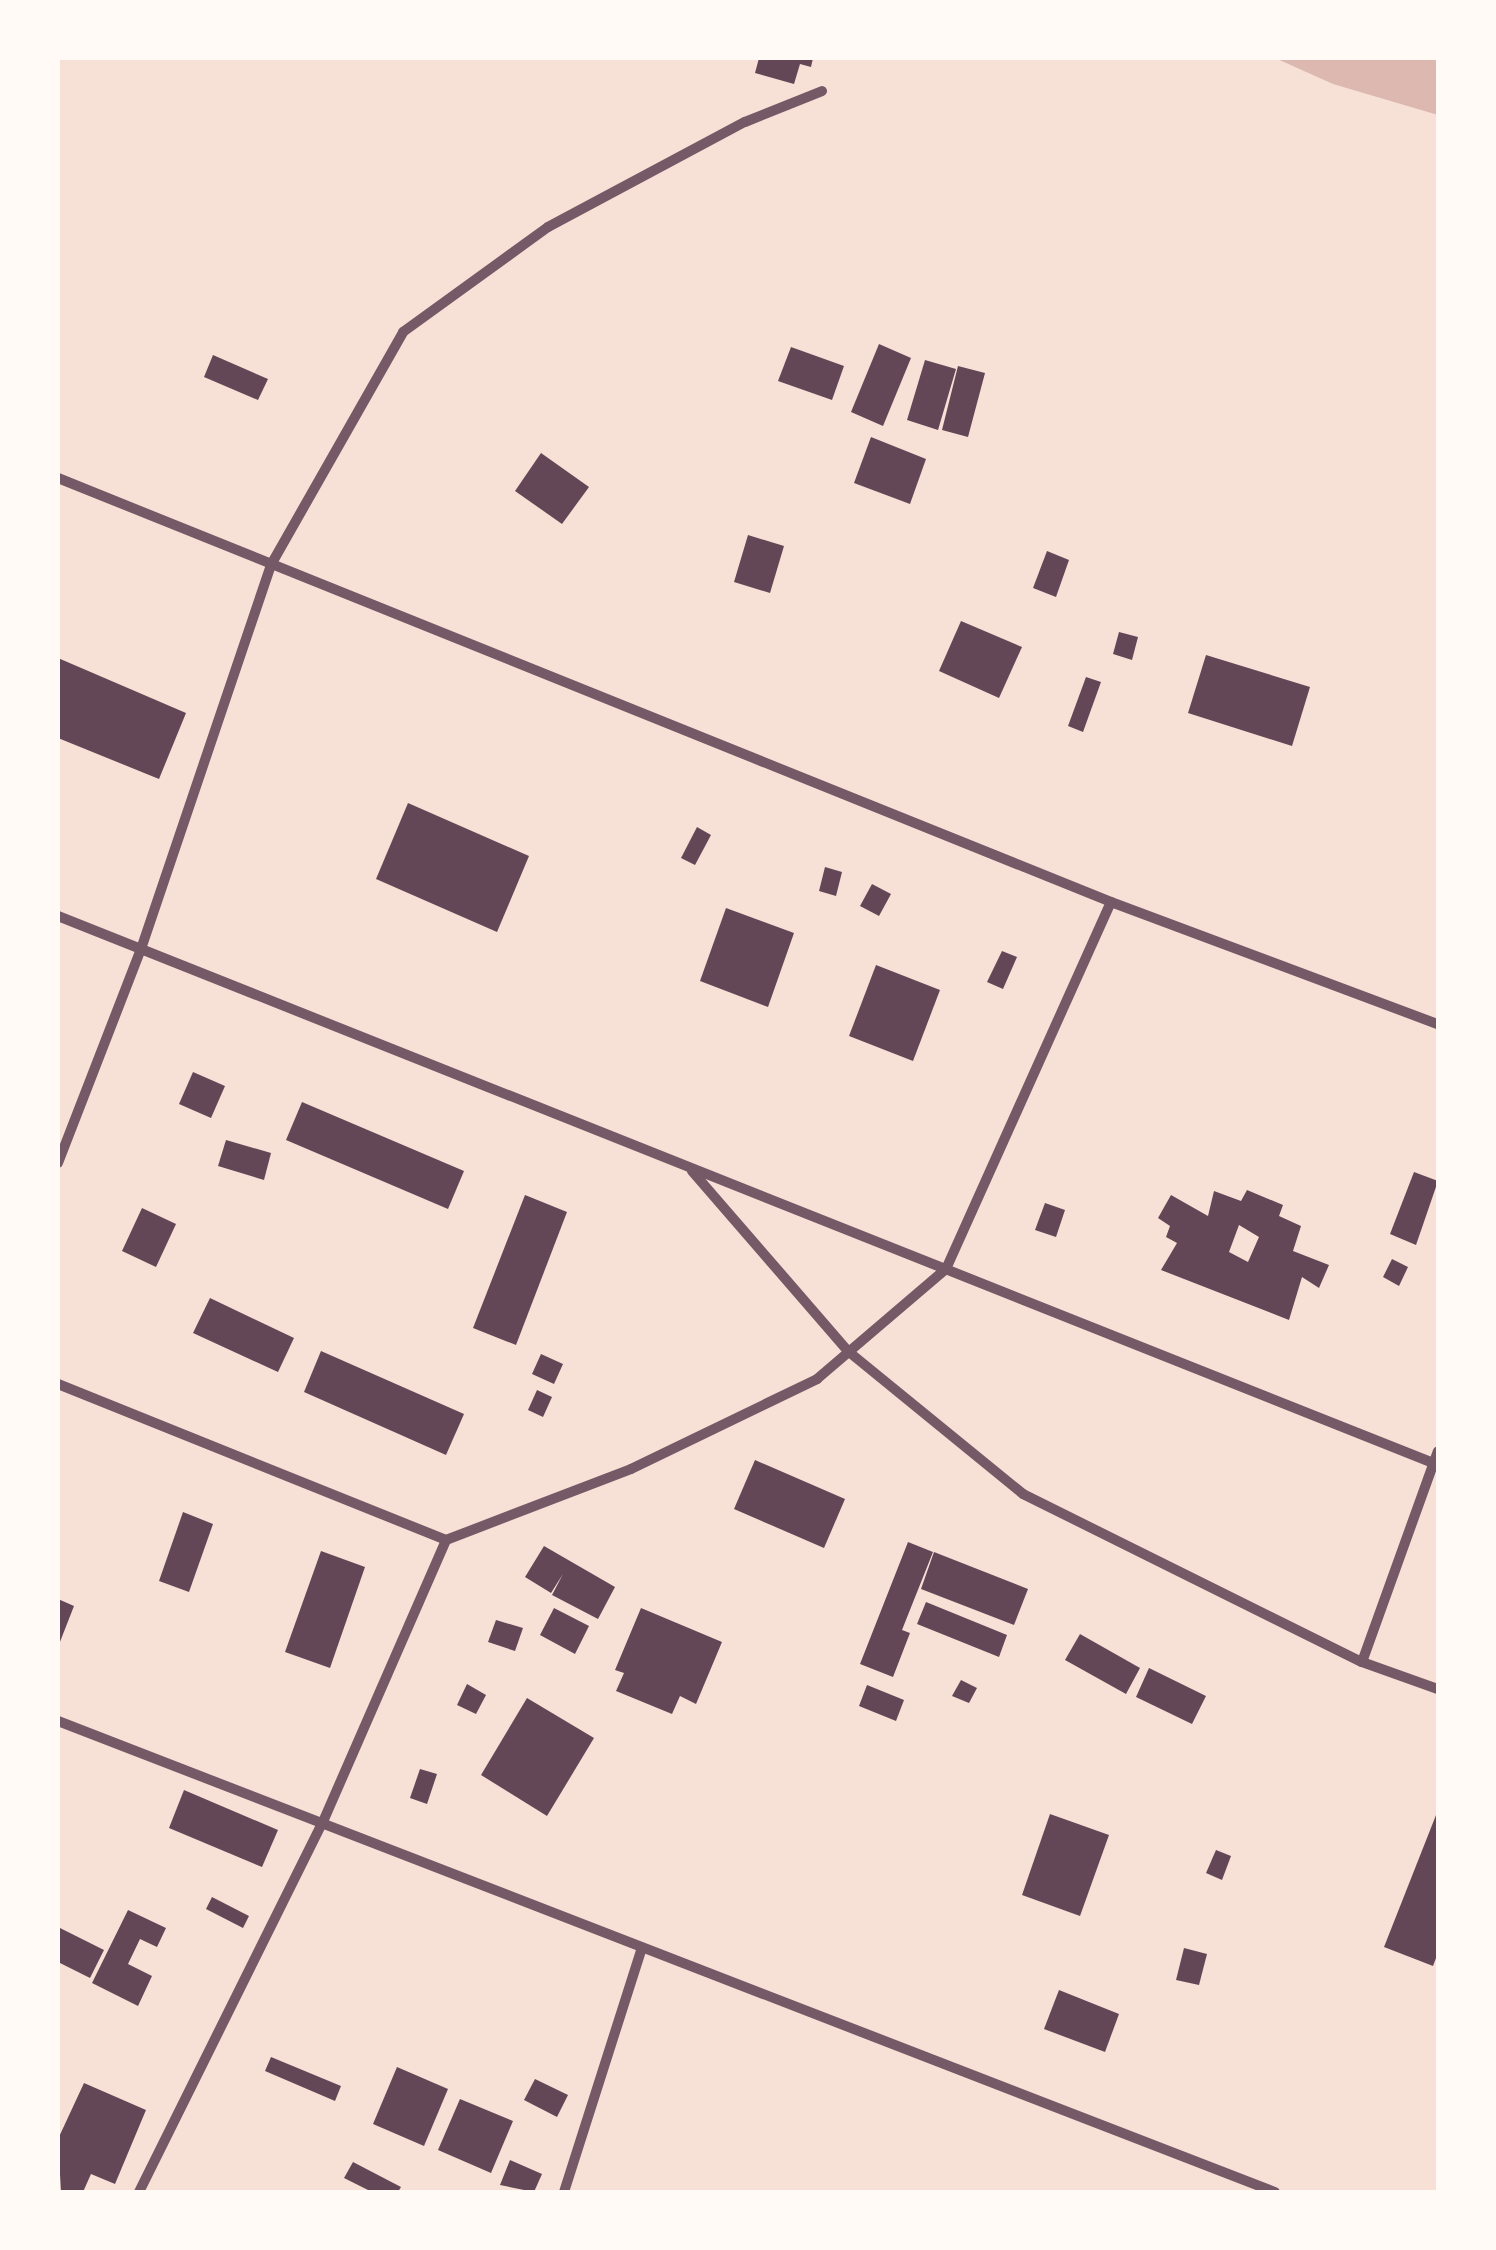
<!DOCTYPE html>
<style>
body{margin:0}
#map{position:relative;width:1496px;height:2250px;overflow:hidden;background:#f7e1d7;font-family:Mulish,sans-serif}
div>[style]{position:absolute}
.water>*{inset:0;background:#dcb8b0}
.building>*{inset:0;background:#644757}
.minor>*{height:10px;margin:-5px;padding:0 5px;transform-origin:5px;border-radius:5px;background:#755966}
span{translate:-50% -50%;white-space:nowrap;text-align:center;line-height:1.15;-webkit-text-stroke:10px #fffaf5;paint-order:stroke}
.frame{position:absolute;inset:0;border:60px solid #fffaf5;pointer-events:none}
</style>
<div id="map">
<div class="water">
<div style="clip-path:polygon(1275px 58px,1438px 58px,1438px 115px,1333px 84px)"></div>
</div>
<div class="building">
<div style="clip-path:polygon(759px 58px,813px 58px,811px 67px,800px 64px,794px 84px,755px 73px)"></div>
<div style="clip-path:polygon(879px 344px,911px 358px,883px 426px,851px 412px)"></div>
<div style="clip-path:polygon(791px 347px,844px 366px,832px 400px,778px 381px)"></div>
<div style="clip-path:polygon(213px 355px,268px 379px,258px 400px,204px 377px)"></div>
<div style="clip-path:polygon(925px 360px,956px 369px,938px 430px,907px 420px)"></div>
<div style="clip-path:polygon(958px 366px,985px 373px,968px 437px,942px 430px)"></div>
<div style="clip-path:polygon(871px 437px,926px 459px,910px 504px,854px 483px)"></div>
<div style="clip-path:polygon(541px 453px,589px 487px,562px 524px,515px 491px)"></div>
<div style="clip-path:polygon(748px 535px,784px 546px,770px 593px,734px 582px)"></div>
<div style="clip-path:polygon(1047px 551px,1069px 560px,1056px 597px,1033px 588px)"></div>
<div style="clip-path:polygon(961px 621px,1022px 647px,999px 698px,939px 671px)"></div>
<div style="clip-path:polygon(1119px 632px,1138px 637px,1132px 660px,1113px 654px)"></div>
<div style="clip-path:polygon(1206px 655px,1310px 687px,1292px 746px,1188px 713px)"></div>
<div style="clip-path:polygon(58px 658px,186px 713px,159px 779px,58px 738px)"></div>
<div style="clip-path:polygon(1086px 677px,1101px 682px,1083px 732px,1068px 726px)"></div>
<div style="clip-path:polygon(408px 803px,529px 856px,497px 932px,376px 879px)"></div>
<div style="clip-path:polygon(697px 827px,711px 835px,695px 865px,681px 858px)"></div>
<div style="clip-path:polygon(825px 867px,842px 872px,836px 896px,819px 891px)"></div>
<div style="clip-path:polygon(872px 884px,891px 894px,879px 916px,860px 906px)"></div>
<div style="clip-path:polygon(726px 908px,794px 933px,768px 1007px,700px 981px)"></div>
<div style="clip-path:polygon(1002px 951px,1017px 957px,1003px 989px,987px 982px)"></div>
<div style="clip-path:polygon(876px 965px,940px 990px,913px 1061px,849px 1036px)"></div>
<div style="clip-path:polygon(193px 1072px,225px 1086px,211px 1118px,179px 1104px)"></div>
<div style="clip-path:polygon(302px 1102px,464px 1171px,448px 1209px,286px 1140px)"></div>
<div style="clip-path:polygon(226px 1140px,271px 1153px,264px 1180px,218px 1166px)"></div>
<div style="clip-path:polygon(1414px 1172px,1438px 1181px,1416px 1245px,1390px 1234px)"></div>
<div style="clip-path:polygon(evenodd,1247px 1190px,1283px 1205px,1279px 1216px,1301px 1226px,1293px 1251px,1329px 1265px,1319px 1288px,1302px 1277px,1289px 1320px,1161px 1270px,1177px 1243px,1166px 1237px,1170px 1226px,1158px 1218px,1171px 1195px,1208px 1216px,1214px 1191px,1241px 1201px,1247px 1190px,1239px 1225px,1259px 1237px,1248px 1262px,1229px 1252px,1239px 1225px)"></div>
<div style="clip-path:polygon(525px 1195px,567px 1212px,516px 1345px,473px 1328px)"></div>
<div style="clip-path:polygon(1045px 1203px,1065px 1210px,1056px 1237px,1035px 1230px)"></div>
<div style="clip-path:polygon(142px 1208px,176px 1224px,156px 1267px,122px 1251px)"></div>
<div style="clip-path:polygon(1392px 1259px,1408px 1267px,1399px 1286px,1383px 1277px)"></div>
<div style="clip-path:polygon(210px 1298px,294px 1338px,278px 1372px,193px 1333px)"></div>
<div style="clip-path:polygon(321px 1351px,464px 1414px,446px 1455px,304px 1392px)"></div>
<div style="clip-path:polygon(541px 1354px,563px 1364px,554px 1384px,532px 1374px)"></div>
<div style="clip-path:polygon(537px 1390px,552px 1397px,543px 1417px,528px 1410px)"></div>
<div style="clip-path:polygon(755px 1460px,845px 1499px,824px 1548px,734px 1509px)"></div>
<div style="clip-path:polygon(183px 1512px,213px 1524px,189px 1592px,159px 1581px)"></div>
<div style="clip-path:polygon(908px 1542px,933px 1552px,902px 1630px,910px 1633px,893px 1677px,860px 1664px)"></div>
<div style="clip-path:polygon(544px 1546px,615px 1587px,598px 1619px,552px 1595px,563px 1574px,551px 1593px,525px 1577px)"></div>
<div style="clip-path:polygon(321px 1551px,365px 1567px,330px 1668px,285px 1652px)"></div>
<div style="clip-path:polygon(934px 1552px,1028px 1589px,1014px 1625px,921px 1589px)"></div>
<div style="clip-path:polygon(58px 1599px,74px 1606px,58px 1647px)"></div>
<div style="clip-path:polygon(926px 1602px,1007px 1635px,999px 1657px,917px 1624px)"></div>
<div style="clip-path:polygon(554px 1608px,589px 1626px,575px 1654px,540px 1635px)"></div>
<div style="clip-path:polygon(641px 1608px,722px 1642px,696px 1704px,680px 1696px,672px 1714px,616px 1691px,624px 1673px,615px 1670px)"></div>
<div style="clip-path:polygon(496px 1620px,523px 1628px,515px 1651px,488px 1642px)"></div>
<div style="clip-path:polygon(1080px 1634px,1140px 1668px,1126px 1694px,1065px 1660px)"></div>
<div style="clip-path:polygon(1149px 1668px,1206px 1696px,1192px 1724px,1136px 1697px)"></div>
<div style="clip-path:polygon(961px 1680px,977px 1688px,969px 1703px,952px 1696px)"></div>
<div style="clip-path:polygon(467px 1684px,486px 1695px,476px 1714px,457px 1705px)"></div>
<div style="clip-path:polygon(867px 1685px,904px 1700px,896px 1721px,859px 1706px)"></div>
<div style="clip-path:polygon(527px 1698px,594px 1738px,547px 1816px,481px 1775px)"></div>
<div style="clip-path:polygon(420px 1769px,437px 1774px,427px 1804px,410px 1798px)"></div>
<div style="clip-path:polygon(184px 1790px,278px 1830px,262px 1867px,169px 1828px)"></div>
<div style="clip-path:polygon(1438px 1810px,1438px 1953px,1433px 1966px,1384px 1947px)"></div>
<div style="clip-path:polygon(1050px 1814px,1109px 1835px,1080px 1916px,1022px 1895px)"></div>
<div style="clip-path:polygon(1216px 1850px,1231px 1856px,1222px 1880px,1206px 1873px)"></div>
<div style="clip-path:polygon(212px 1897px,249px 1916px,243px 1928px,206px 1909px)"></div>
<div style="clip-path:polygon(128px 1910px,166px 1928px,157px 1947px,140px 1939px,128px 1964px,152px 1976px,138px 2006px,92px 1983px)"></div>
<div style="clip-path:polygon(58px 1927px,104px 1950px,90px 1978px,58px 1962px)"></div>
<div style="clip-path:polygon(1184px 1948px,1207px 1954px,1199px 1985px,1176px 1980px)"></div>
<div style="clip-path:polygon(1059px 1990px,1119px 2014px,1105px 2052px,1044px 2029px)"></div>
<div style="clip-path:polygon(271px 2057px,341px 2086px,335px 2101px,265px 2071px)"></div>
<div style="clip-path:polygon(397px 2067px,448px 2089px,424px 2146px,373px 2124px)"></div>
<div style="clip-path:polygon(535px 2079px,568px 2095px,557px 2117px,524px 2100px)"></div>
<div style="clip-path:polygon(84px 2083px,146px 2110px,115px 2184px,91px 2174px,83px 2192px,61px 2192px,58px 2139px)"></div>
<div style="clip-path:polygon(460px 2099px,513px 2121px,491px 2173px,438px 2150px)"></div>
<div style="clip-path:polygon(510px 2160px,542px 2174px,534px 2192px,500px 2185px)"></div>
<div style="clip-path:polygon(353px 2162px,401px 2187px,398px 2192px,372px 2192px,344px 2178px)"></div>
</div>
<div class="minor">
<div style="left:58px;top:478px;width:1135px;rotate:21.93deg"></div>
<div style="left:1111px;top:902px;width:349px;rotate:20.5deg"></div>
<div style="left:58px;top:916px;width:1480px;rotate:21.69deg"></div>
<div style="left:58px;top:1163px;width:230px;rotate:-68.8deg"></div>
<div style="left:141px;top:949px;width:408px;rotate:-71.3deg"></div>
<div style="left:272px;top:563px;width:266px;rotate:-60.4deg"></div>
<div style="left:403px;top:332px;width:179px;rotate:-35.9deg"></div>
<div style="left:548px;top:227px;width:223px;rotate:-28.1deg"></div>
<div style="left:745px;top:122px;width:83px;rotate:-21.9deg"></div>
<div style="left:692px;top:1171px;width:240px;rotate:49.1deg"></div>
<div style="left:849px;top:1352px;width:225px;rotate:39.2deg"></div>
<div style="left:1023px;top:1494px;width:378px;rotate:26.4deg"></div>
<div style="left:1362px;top:1662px;width:81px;rotate:19.6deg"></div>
<div style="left:58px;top:1384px;width:418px;rotate:21.9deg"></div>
<div style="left:446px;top:1540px;width:198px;rotate:-21deg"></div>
<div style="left:631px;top:1469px;width:207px;rotate:-25.8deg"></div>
<div style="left:817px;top:1379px;width:170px;rotate:-40.5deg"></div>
<div style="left:946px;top:1269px;width:402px;rotate:-65.8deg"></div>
<div style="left:1362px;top:1662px;width:224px;rotate:-70.2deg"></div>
<div style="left:58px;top:1721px;width:1305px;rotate:21.16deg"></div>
<div style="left:139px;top:2192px;width:411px;rotate:-63.6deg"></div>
<div style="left:322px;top:1824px;width:310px;rotate:-66.4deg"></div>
<div style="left:564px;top:2192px;width:256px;rotate:-72.3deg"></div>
</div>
<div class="frame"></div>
</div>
